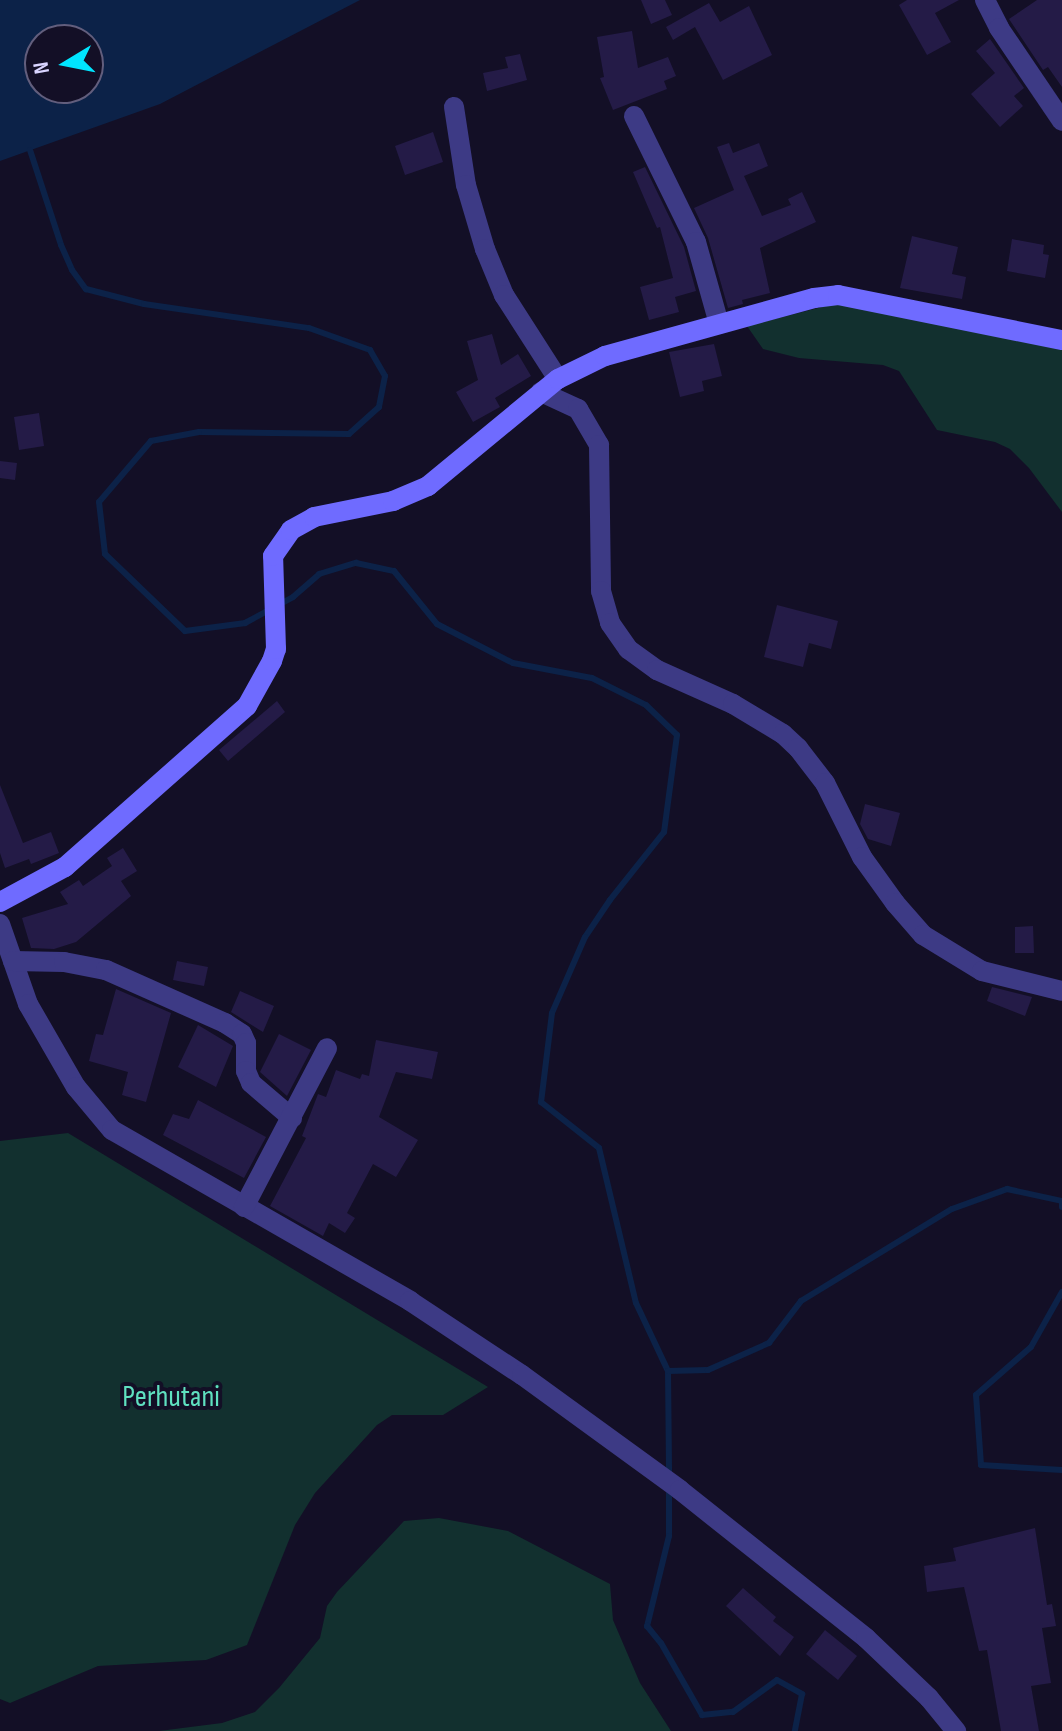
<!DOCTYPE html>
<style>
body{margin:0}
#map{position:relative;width:1062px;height:1731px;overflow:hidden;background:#130f26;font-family:"Sofia Sans Condensed",sans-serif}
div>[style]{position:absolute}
.green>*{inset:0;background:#12302f}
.water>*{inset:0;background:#0c2248}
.stream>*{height:6px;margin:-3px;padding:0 3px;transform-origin:3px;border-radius:3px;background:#0c2248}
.building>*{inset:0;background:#241b47}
.street>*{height:20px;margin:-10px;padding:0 10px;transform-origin:10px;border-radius:10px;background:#3d3a85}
.secondary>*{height:20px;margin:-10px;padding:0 10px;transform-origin:10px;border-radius:10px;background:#6f6bff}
span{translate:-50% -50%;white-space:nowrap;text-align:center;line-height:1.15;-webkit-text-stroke:8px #130f26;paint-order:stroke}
.park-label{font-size:30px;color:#5fe0c0}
.north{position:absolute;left:24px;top:24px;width:80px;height:80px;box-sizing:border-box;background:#130f26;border:2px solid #625e7d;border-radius:50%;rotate:260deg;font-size:22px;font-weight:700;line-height:32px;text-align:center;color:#d9d4ff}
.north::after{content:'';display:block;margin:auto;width:28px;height:36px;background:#00e5ff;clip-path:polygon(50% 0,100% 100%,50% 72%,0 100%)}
</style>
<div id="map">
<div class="green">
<div style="clip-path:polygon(838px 303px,1062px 348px,1062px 512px,1029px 468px,1010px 449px,995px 442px,937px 430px,899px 371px,883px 365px,799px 358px,763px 349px,747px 326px)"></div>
<div style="clip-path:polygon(68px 1133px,488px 1387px,443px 1415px,392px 1415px,377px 1425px,315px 1493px,295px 1525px,247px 1645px,206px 1660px,98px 1666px,10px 1703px,0 1699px,0 1141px)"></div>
<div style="clip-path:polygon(439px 1518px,508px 1531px,610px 1584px,613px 1620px,640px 1683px,671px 1731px,159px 1731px,222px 1723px,255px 1712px,279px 1688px,320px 1638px,327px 1606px,337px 1592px,404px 1521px)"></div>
</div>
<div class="water">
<div style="clip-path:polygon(evenodd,0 0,360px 0,160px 104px,0 161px,0 0,40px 40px,88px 40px,88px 88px,40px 88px,40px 40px)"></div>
</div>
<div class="stream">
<div style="left:30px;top:150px;width:100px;rotate:71.9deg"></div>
<div style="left:61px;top:245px;width:27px;rotate:66deg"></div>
<div style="left:72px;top:270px;width:24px;rotate:54deg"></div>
<div style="left:86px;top:289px;width:60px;rotate:14.5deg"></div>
<div style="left:144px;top:304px;width:167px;rotate:8.3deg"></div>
<div style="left:309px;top:328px;width:65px;rotate:19.8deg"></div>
<div style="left:370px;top:350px;width:30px;rotate:60deg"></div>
<div style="left:385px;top:376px;width:32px;rotate:101deg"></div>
<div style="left:379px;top:407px;width:40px;rotate:138deg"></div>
<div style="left:349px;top:434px;width:150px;rotate:-179.2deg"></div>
<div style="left:199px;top:432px;width:49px;rotate:169.4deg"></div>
<div style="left:151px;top:441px;width:80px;rotate:130.4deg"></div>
<div style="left:99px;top:502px;width:52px;rotate:83.4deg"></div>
<div style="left:105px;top:554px;width:111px;rotate:43.9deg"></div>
<div style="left:185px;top:631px;width:61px;rotate:-7.6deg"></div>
<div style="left:245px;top:623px;width:55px;rotate:-28.4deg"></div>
<div style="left:293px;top:597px;width:35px;rotate:-41deg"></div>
<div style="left:319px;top:574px;width:39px;rotate:-17deg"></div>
<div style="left:356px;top:563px;width:39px;rotate:12deg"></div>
<div style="left:394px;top:571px;width:68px;rotate:50.9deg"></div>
<div style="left:437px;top:624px;width:85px;rotate:27.2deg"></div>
<div style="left:513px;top:663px;width:80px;rotate:10.8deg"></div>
<div style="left:592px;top:678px;width:60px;rotate:26.6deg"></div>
<div style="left:646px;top:705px;width:43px;rotate:44.1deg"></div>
<div style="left:677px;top:735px;width:98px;rotate:97.6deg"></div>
<div style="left:664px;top:832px;width:87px;rotate:128.5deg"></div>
<div style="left:610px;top:900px;width:45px;rotate:124deg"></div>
<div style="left:585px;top:937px;width:83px;rotate:113.5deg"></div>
<div style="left:552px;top:1013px;width:90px;rotate:97deg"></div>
<div style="left:541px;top:1102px;width:74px;rotate:38.4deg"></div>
<div style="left:599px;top:1148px;width:159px;rotate:76.6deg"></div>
<div style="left:636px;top:1303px;width:75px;rotate:64.8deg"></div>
<div style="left:668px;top:1371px;width:104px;rotate:89.4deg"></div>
<div style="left:1062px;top:1292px;width:63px;rotate:119.4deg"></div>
<div style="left:1031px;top:1347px;width:73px;rotate:138.9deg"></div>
<div style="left:976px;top:1395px;width:70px;rotate:85.9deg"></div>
<div style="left:981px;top:1465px;width:81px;rotate:3.5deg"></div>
<div style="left:668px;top:1371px;width:40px;rotate:-1.4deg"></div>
<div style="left:708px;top:1370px;width:67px;rotate:-23.9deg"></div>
<div style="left:769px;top:1343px;width:53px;rotate:-52.7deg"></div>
<div style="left:801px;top:1301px;width:177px;rotate:-31.4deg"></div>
<div style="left:952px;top:1209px;width:59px;rotate:-20deg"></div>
<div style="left:1007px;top:1189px;width:56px;rotate:12.3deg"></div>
<div style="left:1062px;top:1201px;width:6px;rotate:90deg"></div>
<div style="left:669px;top:1486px;width:50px;rotate:90deg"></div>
<div style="left:669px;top:1536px;width:93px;rotate:103.7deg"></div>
<div style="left:647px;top:1626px;width:22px;rotate:51deg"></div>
<div style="left:661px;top:1643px;width:83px;rotate:60.3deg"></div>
<div style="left:702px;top:1715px;width:31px;rotate:-6deg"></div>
<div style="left:733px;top:1712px;width:54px;rotate:-36deg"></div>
<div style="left:777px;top:1680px;width:29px;rotate:29deg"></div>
<div style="left:802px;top:1694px;width:38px;rotate:101deg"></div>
</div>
<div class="building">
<div style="clip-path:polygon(641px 0,665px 0,672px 15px,651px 24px)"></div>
<div style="clip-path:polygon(907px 0,959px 0,935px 13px,951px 42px,927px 55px,899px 5px)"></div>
<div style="clip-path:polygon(1037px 0,1062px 0,1062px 87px,1048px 67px,1043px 70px,1009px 19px)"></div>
<div style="clip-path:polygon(709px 3px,720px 22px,749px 6px,772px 55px,723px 80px,695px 27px,673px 40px,666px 27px)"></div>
<div style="clip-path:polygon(632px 31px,638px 68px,668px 57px,676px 76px,664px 81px,667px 89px,613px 110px,600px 78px,604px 77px,597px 37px)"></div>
<div style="clip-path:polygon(990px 39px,1024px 88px,1014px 96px,1023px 106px,1000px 127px,971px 94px,995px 73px,976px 51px)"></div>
<div style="clip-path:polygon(520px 54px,527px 80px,487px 91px,483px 73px,508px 68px,505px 57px)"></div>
<div style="clip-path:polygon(433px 132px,443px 162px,405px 175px,395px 146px)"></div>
<div style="clip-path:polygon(729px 143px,733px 153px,759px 143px,768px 166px,744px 176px,762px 216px,791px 205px,788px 199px,802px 192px,816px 222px,760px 248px,770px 293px,742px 300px,743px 304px,728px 308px,708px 238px,694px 208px,734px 190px,717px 147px)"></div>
<div style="clip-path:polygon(645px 167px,684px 247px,696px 291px,675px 297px,679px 312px,649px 320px,640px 287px,673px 278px,660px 227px,657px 228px,633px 172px)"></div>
<div style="clip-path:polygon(912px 236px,958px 247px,952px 274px,966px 277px,962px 299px,900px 288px)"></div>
<div style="clip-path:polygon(1012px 239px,1044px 245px,1043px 254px,1049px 255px,1045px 278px,1007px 271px)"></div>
<div style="clip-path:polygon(492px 334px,501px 365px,518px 354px,531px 376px,495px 398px,500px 407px,473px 422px,456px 392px,478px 380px,467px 341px)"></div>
<div style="clip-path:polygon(714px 344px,722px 376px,702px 381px,704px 391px,680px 397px,669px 352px)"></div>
<div style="clip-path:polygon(39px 413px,44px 446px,19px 450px,14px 417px)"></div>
<div style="clip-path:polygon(0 461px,17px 463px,15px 480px,0 478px)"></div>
<div style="clip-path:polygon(777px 605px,838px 621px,831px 649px,809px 643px,803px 667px,764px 657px)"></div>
<div style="clip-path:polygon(277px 701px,285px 712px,228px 761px,219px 750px)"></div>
<div style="clip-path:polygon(0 785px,23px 843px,51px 832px,59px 853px,31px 864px,29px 859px,5px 868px,0 853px)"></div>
<div style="clip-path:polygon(865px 804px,900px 813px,891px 846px,868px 839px,860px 824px)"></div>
<div style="clip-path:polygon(123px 848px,137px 871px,121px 881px,131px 896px,76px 942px,54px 949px,31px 948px,22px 918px,68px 904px,60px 892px,79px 880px,83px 886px,112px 866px,107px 858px)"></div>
<div style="clip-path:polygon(1033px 926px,1034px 953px,1015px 953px,1015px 927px)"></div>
<div style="clip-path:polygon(177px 961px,208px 967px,204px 986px,173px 980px)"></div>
<div style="clip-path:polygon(992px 987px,1032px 997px,1025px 1016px,987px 1001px)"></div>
<div style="clip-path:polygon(116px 989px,171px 1013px,146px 1102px,122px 1095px,128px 1072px,89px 1061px,96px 1034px,103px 1035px)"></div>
<div style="clip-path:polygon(240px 991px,274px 1006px,263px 1032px,231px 1012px)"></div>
<div style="clip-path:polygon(198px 1025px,233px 1046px,216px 1087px,178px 1067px)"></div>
<div style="clip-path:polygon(279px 1034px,311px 1050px,287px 1096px,260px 1072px)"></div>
<div style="clip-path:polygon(376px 1040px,438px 1052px,432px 1079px,396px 1072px,379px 1117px,418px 1140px,396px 1177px,373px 1164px,347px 1213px,355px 1218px,345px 1233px,329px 1223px,323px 1236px,270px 1206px,306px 1138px,302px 1136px,318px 1094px,326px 1097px,336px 1070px,360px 1079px,362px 1074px,369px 1076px)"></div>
<div style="clip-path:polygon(198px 1100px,266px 1137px,244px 1178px,163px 1135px,173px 1114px,189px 1119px)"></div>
<div style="clip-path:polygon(1035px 1528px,1047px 1605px,1052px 1604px,1056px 1626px,1042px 1628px,1051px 1683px,1031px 1686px,1039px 1731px,1001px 1731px,987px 1650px,979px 1651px,964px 1587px,927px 1592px,924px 1566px,956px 1561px,953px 1548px)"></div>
<div style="clip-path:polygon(743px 1588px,776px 1617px,773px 1621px,794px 1637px,780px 1656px,726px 1606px)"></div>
<div style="clip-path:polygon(825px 1630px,857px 1656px,838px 1680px,806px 1654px)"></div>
</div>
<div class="street">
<div style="left:985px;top:0;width:31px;rotate:63deg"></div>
<div style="left:999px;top:28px;width:112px;rotate:55.9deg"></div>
<div style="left:454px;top:107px;width:79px;rotate:81.3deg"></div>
<div style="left:466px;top:185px;width:67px;rotate:73.5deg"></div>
<div style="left:485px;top:249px;width:50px;rotate:67.6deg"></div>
<div style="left:504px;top:295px;width:100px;rotate:57.3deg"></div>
<div style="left:634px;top:116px;width:140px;rotate:63.8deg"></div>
<div style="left:696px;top:242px;width:85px;rotate:74.3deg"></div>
<div style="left:541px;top:392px;width:41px;rotate:24.7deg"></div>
<div style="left:578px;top:409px;width:42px;rotate:59.7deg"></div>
<div style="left:599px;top:445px;width:146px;rotate:89.2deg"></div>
<div style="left:601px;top:591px;width:33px;rotate:74deg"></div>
<div style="left:610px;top:623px;width:32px;rotate:55deg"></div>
<div style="left:628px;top:649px;width:36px;rotate:36deg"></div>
<div style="left:657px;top:670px;width:83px;rotate:24.1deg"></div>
<div style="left:733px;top:704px;width:58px;rotate:31deg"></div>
<div style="left:783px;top:734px;width:21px;rotate:43deg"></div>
<div style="left:798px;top:748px;width:44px;rotate:52.4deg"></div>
<div style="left:825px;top:783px;width:83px;rotate:63.4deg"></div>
<div style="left:862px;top:857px;width:57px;rotate:54.3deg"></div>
<div style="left:895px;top:903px;width:43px;rotate:48.8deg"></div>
<div style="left:923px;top:935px;width:69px;rotate:31.4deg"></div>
<div style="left:982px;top:971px;width:82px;rotate:14deg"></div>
<div style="left:0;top:924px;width:85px;rotate:70.7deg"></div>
<div style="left:28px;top:1004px;width:96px;rotate:60deg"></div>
<div style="left:76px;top:1087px;width:56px;rotate:50.1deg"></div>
<div style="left:112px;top:1130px;width:344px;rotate:29.8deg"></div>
<div style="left:410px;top:1301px;width:134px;rotate:33.5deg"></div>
<div style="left:522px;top:1375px;width:195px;rotate:36deg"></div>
<div style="left:680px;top:1490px;width:238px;rotate:38.5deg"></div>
<div style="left:866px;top:1638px;width:87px;rotate:43.6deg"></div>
<div style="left:929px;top:1698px;width:43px;rotate:50.7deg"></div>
<div style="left:13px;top:961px;width:51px;rotate:1.1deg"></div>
<div style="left:64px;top:962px;width:43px;rotate:10.8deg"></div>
<div style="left:106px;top:970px;width:130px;rotate:24deg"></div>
<div style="left:225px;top:1023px;width:20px;rotate:33deg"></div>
<div style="left:242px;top:1034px;width:10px;rotate:66deg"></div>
<div style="left:246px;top:1043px;width:28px;rotate:90deg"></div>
<div style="left:246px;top:1071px;width:13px;rotate:67deg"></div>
<div style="left:251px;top:1083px;width:54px;rotate:40.5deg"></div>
<div style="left:244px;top:1207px;width:179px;rotate:-62.4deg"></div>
</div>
<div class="secondary">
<div style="left:0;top:902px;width:74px;rotate:-28.3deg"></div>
<div style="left:65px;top:867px;width:243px;rotate:-41.5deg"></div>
<div style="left:247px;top:706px;width:51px;rotate:-60.9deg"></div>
<div style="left:272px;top:661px;width:13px;rotate:-72deg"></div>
<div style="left:276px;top:649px;width:93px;rotate:-91.8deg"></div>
<div style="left:273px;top:556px;width:32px;rotate:-55deg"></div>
<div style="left:291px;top:530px;width:26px;rotate:-29deg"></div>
<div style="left:314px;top:517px;width:81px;rotate:-11.4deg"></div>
<div style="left:393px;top:501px;width:38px;rotate:-23deg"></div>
<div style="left:428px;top:486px;width:168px;rotate:-39.5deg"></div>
<div style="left:558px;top:379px;width:52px;rotate:-26.1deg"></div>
<div style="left:605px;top:356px;width:217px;rotate:-15.5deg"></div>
<div style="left:814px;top:298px;width:24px;rotate:-7deg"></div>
<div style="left:838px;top:295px;width:228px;rotate:11.4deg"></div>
</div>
<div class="park-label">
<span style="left:171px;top:1397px">Perhutani</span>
</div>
<div class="north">N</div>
</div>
